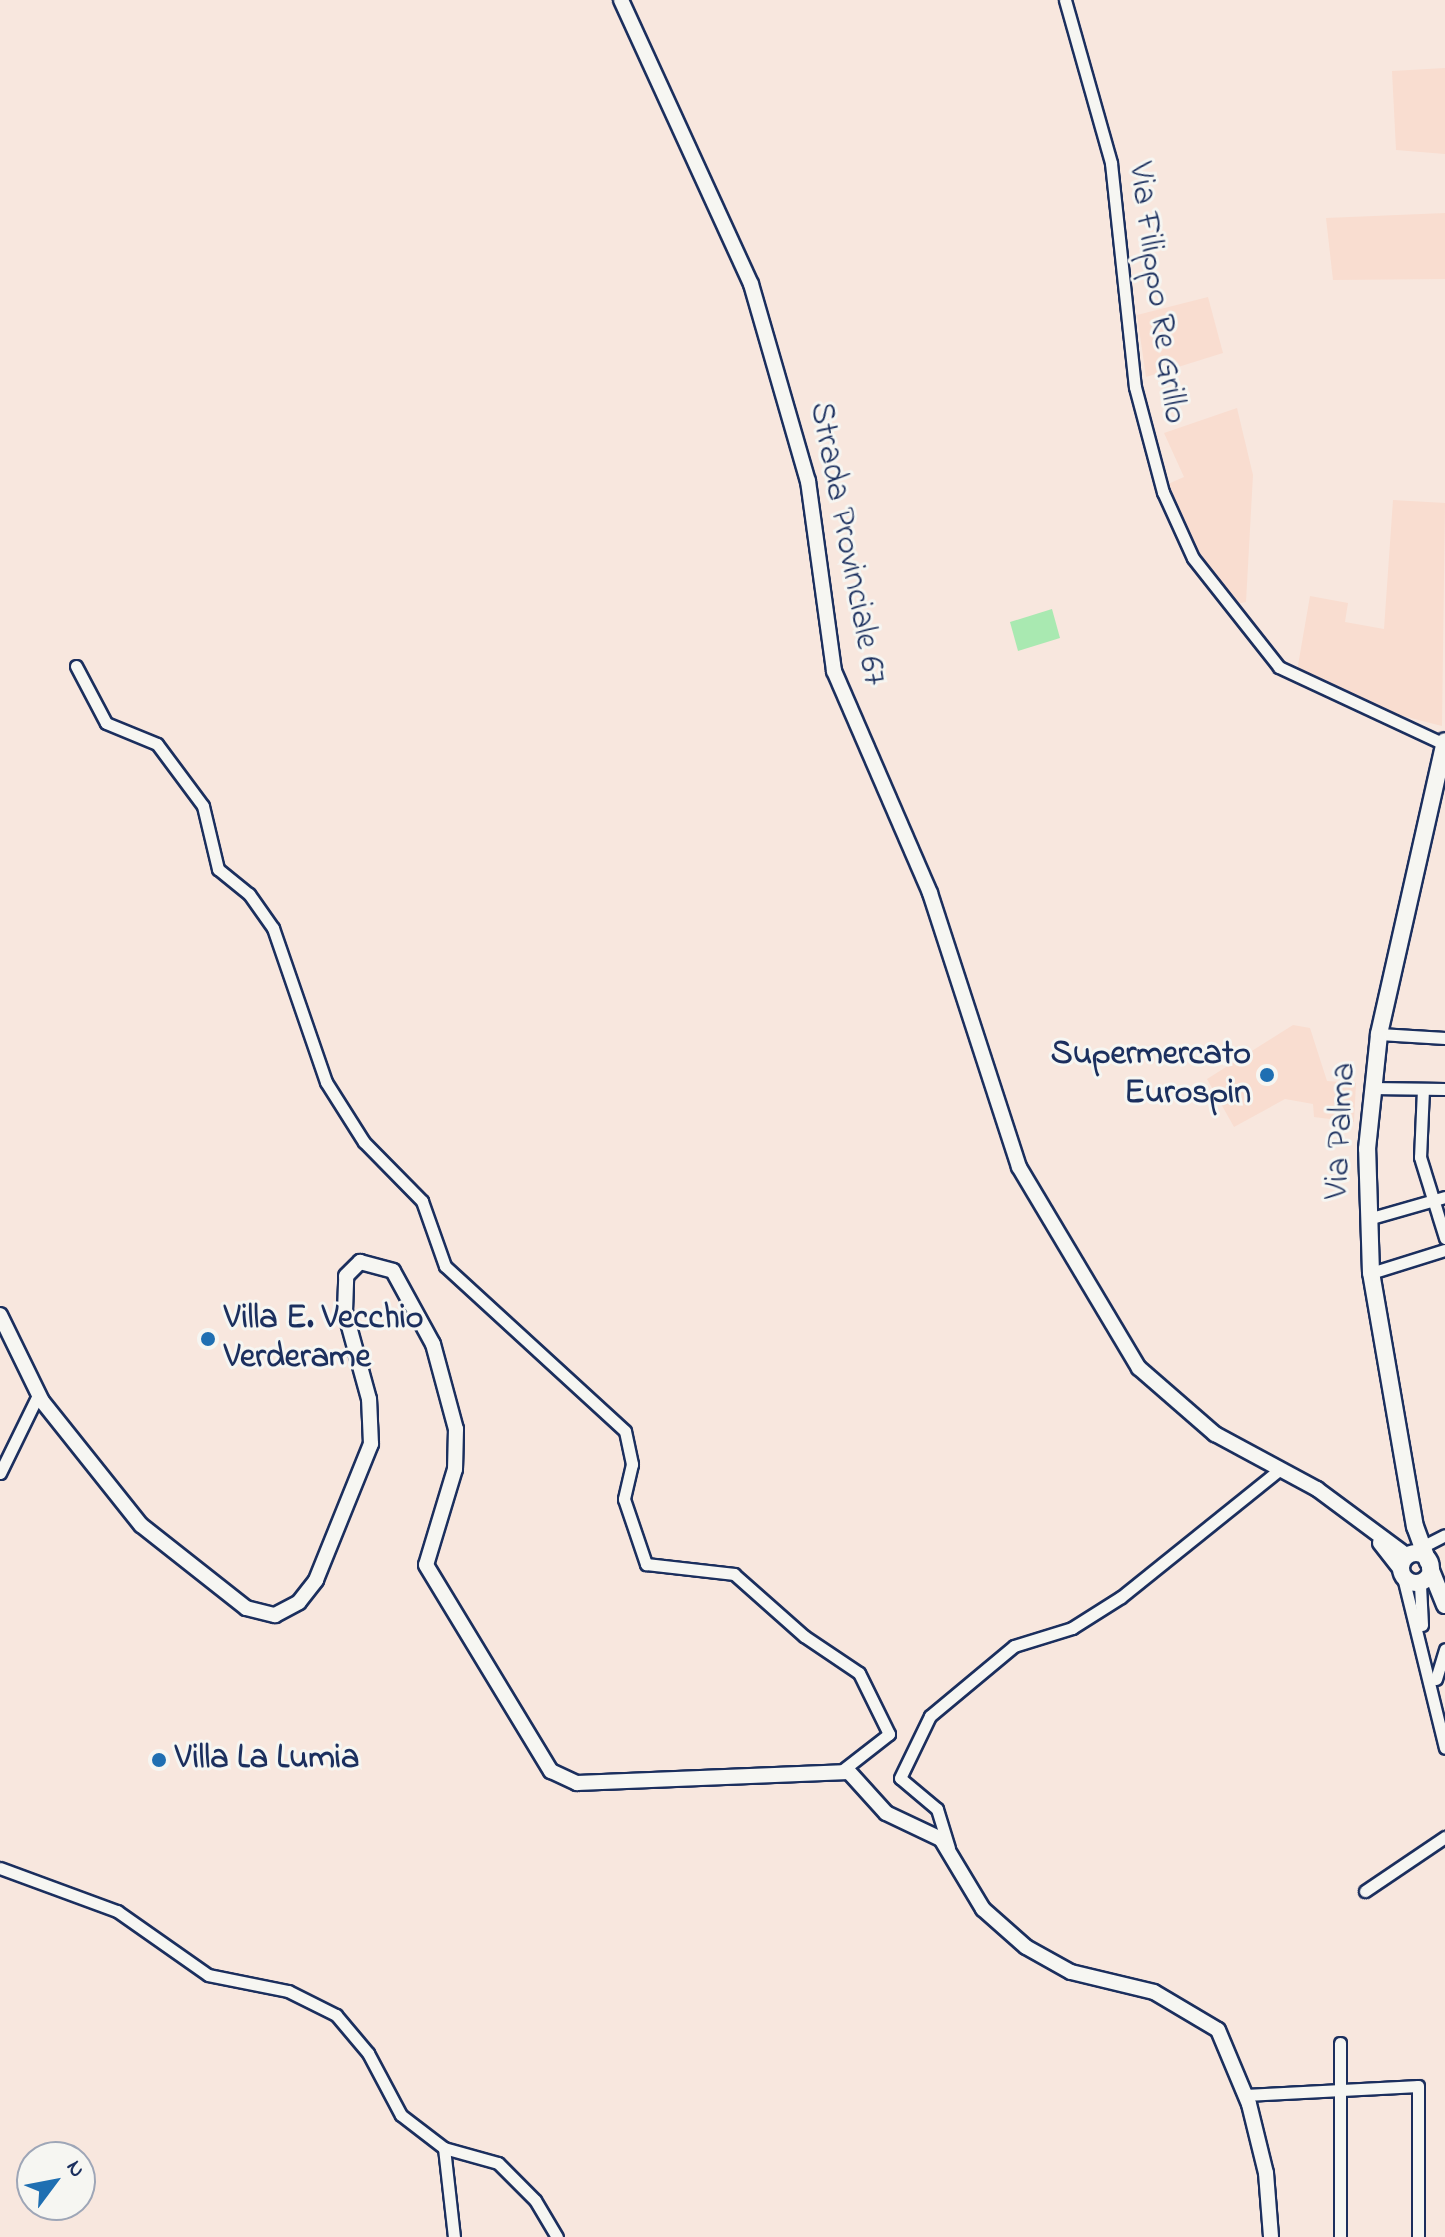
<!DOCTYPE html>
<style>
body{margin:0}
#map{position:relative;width:1445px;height:2237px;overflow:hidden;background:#f8e7de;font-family:"Indie Flower",sans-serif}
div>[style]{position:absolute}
.built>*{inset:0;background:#f9ddd0}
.green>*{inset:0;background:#a9e9b1}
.roads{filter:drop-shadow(2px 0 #1b2f5e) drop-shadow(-2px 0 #1b2f5e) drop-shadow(0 2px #1b2f5e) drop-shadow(0 -2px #1b2f5e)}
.minor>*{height:11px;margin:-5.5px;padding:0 5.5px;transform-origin:5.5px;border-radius:5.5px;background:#f6f6f2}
.tertiary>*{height:14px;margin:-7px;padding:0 7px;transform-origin:7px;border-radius:7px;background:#f6f6f2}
.secondary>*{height:16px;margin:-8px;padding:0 8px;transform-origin:8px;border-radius:8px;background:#f6f6f2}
.secondary>.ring{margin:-8px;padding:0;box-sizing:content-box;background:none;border:16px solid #f6f6f2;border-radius:50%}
.dots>*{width:22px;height:22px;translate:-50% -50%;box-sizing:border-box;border:4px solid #f6f6f2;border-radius:50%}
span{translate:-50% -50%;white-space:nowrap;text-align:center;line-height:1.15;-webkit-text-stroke:6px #f6f6f2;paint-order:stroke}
.street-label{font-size:34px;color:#1b2f5e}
.poi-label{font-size:34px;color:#1b2f5e;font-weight:700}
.right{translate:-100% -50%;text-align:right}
.left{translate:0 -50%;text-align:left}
.north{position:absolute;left:16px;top:2141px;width:80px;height:80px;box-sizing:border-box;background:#f6f6f2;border:2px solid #9ea6b7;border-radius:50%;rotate:58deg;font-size:22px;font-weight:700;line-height:32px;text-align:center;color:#1b2f5e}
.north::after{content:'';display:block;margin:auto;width:28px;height:36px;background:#1f6fb2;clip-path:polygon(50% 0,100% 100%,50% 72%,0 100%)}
</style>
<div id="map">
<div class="built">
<div style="clip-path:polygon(1445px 68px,1445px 154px,1396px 150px,1392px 71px)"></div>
<div style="clip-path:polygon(1445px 213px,1445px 279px,1333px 280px,1326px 218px)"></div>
<div style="clip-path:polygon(1208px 297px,1223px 353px,1146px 377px,1137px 315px)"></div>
<div style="clip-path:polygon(1237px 408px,1253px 475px,1246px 602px,1232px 605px,1186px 532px,1168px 484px,1184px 477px,1164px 433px)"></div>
<div style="clip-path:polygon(1393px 500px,1445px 503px,1442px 726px,1379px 710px,1297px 671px,1310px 596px,1348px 603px,1345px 622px,1384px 629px)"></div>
<div style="clip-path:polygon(1293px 1025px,1310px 1028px,1327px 1081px,1356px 1083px,1354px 1122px,1314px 1117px,1313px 1104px,1285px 1099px,1234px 1127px,1207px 1079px)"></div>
</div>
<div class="green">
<div style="clip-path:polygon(1052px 609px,1060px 638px,1018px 651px,1010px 622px)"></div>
</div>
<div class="roads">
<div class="minor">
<div style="left:1065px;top:0;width:169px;rotate:74.2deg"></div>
<div style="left:1111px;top:163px;width:225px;rotate:83.9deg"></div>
<div style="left:1135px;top:387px;width:109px;rotate:75.1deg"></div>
<div style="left:1163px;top:492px;width:72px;rotate:65.6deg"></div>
<div style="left:1193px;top:558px;width:139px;rotate:51.7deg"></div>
<div style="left:1279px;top:667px;width:182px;rotate:25deg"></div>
<div style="left:76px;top:666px;width:64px;rotate:62.2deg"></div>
<div style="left:106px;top:723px;width:55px;rotate:22.4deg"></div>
<div style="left:157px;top:744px;width:77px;rotate:53.4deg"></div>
<div style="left:203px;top:806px;width:65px;rotate:76.6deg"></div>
<div style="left:218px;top:869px;width:40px;rotate:39deg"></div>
<div style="left:249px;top:894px;width:42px;rotate:54.8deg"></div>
<div style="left:273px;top:928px;width:163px;rotate:71deg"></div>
<div style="left:326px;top:1082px;width:71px;rotate:57.7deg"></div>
<div style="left:364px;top:1142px;width:83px;rotate:45.5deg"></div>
<div style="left:422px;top:1201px;width:69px;rotate:70.5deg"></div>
<div style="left:445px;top:1266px;width:244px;rotate:42.5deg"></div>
<div style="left:625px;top:1431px;width:34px;rotate:78deg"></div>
<div style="left:632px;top:1464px;width:36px;rotate:103deg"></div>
<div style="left:624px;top:1499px;width:69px;rotate:71.3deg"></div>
<div style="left:646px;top:1564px;width:89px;rotate:6.5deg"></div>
<div style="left:734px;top:1574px;width:94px;rotate:41.5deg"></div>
<div style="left:804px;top:1636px;width:66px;rotate:33.9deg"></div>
<div style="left:859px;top:1673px;width:68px;rotate:63.8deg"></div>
<div style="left:889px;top:1734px;width:58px;rotate:142deg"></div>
<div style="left:1379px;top:1034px;width:66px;rotate:3.5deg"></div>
<div style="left:1371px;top:1088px;width:74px;rotate:0.8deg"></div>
<div style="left:1423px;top:1089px;width:68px;rotate:92.5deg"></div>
<div style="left:1420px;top:1157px;width:85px;rotate:72.8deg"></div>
<div style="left:1368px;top:1219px;width:80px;rotate:-15.9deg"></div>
<div style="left:1371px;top:1273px;width:77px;rotate:-17.3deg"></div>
<div style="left:0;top:1473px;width:87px;rotate:-64deg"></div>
<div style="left:1412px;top:1552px;width:37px;rotate:-27deg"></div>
<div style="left:1402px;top:1573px;width:180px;rotate:76.2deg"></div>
<div style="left:1420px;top:1585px;width:40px;rotate:87.1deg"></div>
<div style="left:1436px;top:1679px;width:31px;rotate:-73deg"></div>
<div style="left:949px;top:1848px;width:41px;rotate:-107.1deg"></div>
<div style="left:937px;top:1809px;width:48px;rotate:-140deg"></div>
<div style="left:900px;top:1778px;width:69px;rotate:-64.2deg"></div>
<div style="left:930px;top:1716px;width:109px;rotate:-39.8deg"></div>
<div style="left:1014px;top:1646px;width:61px;rotate:-17.2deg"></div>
<div style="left:1072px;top:1628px;width:58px;rotate:-32.3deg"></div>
<div style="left:1121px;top:1597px;width:204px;rotate:-38.8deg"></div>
<div style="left:0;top:1868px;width:125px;rotate:20.2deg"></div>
<div style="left:117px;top:1911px;width:111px;rotate:35.1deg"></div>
<div style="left:208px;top:1975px;width:82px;rotate:11.3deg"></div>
<div style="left:288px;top:1991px;width:54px;rotate:26.6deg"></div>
<div style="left:336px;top:2015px;width:50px;rotate:49.9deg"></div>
<div style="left:368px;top:2053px;width:70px;rotate:62deg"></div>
<div style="left:401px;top:2115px;width:54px;rotate:37.5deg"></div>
<div style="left:444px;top:2148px;width:56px;rotate:15.5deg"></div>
<div style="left:498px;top:2163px;width:52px;rotate:45deg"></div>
<div style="left:535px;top:2200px;width:43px;rotate:59.3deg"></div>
<div style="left:1365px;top:1891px;width:97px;rotate:-34deg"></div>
<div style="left:1246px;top:2095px;width:172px;rotate:-3deg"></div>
<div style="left:1418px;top:2086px;width:151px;rotate:90deg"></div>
<div style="left:444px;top:2148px;width:90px;rotate:83.6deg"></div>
<div style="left:1340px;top:2237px;width:194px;rotate:-90deg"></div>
</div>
<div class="tertiary">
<div style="left:621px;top:0;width:312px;rotate:65.4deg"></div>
<div style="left:751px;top:284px;width:205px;rotate:73.9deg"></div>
<div style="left:808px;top:481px;width:192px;rotate:82.2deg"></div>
<div style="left:834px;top:671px;width:242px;rotate:66.6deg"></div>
<div style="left:930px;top:893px;width:288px;rotate:72deg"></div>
<div style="left:1019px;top:1167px;width:234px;rotate:59.2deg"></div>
<div style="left:1139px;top:1368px;width:101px;rotate:41deg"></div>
<div style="left:1215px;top:1434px;width:116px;rotate:28.3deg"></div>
<div style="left:1317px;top:1489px;width:111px;rotate:36.6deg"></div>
<div style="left:0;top:1315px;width:96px;rotate:64deg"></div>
<div style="left:42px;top:1401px;width:159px;rotate:51.4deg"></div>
<div style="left:141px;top:1525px;width:134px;rotate:38.3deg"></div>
<div style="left:246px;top:1608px;width:30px;rotate:14deg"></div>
<div style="left:275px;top:1615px;width:27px;rotate:-28deg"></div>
<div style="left:299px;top:1602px;width:28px;rotate:-52deg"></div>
<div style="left:316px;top:1580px;width:147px;rotate:-68deg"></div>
<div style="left:371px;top:1444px;width:45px;rotate:-92.5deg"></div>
<div style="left:369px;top:1399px;width:90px;rotate:-105.4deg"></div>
<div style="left:345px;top:1312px;width:36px;rotate:-88deg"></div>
<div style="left:346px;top:1276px;width:20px;rotate:-45deg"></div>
<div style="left:360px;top:1262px;width:34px;rotate:15deg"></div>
<div style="left:393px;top:1271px;width:83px;rotate:61.3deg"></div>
<div style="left:433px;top:1344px;width:88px;rotate:74.9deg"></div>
<div style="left:456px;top:1429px;width:40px;rotate:91.4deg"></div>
<div style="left:455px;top:1469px;width:100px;rotate:106.8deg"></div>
<div style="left:426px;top:1565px;width:241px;rotate:58.8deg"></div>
<div style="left:551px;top:1771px;width:29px;rotate:25deg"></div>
<div style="left:577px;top:1783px;width:272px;rotate:-2.3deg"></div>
<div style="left:849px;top:1772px;width:55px;rotate:47.9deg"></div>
<div style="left:886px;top:1813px;width:61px;rotate:25.3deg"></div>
<div style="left:941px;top:1839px;width:82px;rotate:59deg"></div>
<div style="left:983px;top:1909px;width:57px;rotate:41.5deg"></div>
<div style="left:1026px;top:1947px;width:51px;rotate:29.1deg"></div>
<div style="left:1071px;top:1972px;width:85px;rotate:13.5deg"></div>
<div style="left:1154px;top:1992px;width:74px;rotate:30.7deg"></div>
<div style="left:1218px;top:2030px;width:80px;rotate:67.3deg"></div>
<div style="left:1249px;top:2104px;width:71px;rotate:76.2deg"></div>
<div style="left:1266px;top:2173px;width:64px;rotate:85.5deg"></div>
<div style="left:1380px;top:1543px;width:34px;rotate:52deg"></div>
</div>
<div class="secondary">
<div class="ring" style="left:1401px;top:1553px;width:14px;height:14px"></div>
<div style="left:1428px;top:1562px;width:37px;rotate:-110deg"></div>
<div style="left:1415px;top:1527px;width:258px;rotate:-99.8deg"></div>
<div style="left:1371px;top:1273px;width:124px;rotate:-91.8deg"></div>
<div style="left:1367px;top:1149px;width:116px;rotate:-84deg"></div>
<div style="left:1379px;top:1034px;width:300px;rotate:-77.3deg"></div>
<div style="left:1430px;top:1568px;width:40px;rotate:68deg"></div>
</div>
</div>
<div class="dots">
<div style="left:1267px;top:1075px;background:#1f6fb2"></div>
<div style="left:208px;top:1339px;background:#1f6fb2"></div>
<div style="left:159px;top:1760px;background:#1f6fb2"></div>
</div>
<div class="street-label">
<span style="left:1156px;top:293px;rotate:82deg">Via Filippo Re Grillo</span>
<span style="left:846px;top:544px;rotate:79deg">Strada Provinciale 67</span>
<span style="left:1342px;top:1131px;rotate:-87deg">Via Palma</span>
</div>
<div class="poi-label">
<span class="right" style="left:1251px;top:1075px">Supermercato<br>Eurospin</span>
<span class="left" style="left:224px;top:1339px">Villa E. Vecchio<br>Verderame</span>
<span class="left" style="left:175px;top:1760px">Villa La Lumia</span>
</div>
<div class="north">N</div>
</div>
